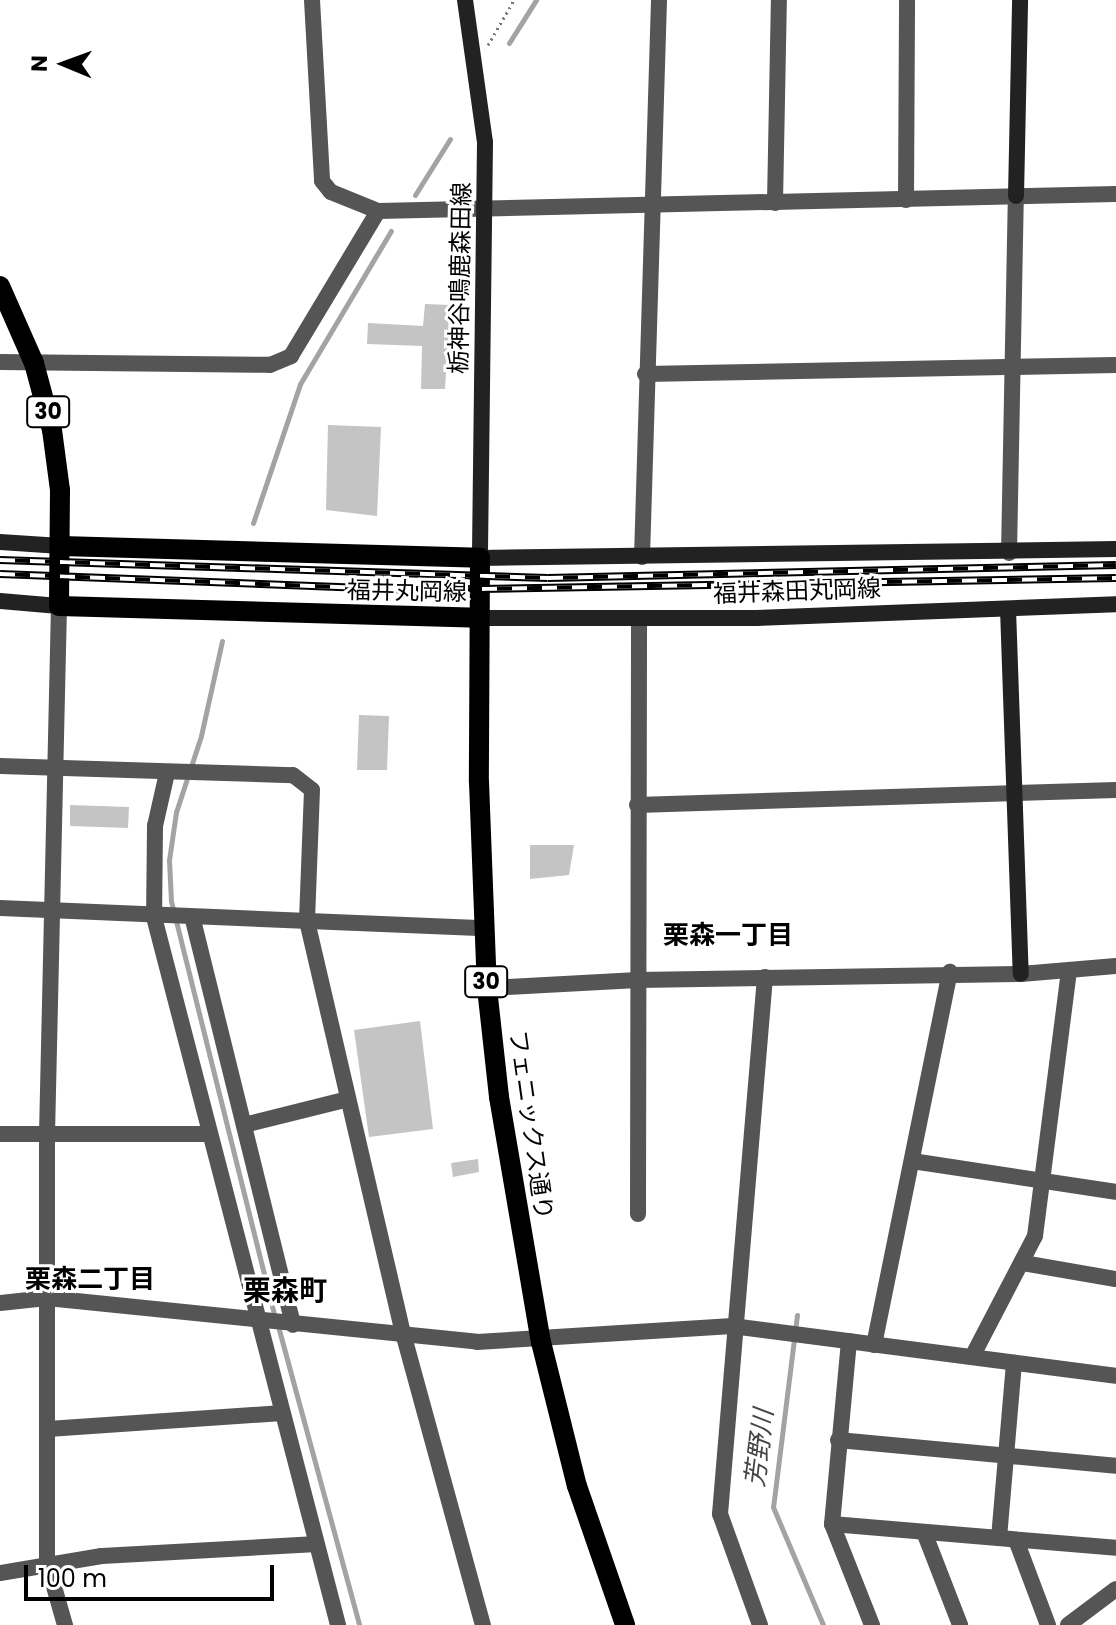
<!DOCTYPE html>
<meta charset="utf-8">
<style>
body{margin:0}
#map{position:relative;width:1116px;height:1625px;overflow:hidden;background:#fff;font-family:Poppins,"Noto Sans JP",sans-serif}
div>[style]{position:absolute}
.stream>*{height:5px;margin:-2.5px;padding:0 2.5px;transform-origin:2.5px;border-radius:2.5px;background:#a3a3a3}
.building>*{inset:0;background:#c4c4c4}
.path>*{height:3px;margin-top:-1.5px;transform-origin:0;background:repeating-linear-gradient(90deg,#777 0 2px,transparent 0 6px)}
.street>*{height:16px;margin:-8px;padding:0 8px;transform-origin:8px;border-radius:8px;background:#555}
.secondary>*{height:16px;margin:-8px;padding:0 8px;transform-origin:8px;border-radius:8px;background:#222}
.primary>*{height:20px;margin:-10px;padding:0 10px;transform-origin:10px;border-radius:10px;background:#000}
.rail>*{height:8px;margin-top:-4px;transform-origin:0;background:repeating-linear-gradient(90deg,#fff 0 15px,#000 0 30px);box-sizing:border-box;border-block:2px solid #000}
span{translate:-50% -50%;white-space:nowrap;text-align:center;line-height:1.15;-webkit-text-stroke:6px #fff;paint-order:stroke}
.shield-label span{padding:2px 6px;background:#fff;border:2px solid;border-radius:6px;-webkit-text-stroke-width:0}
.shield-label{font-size:22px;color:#000;font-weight:700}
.street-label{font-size:24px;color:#000}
.neighbourhood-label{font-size:26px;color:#000;font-weight:700}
.water-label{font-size:26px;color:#444;font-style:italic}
.quarter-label{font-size:28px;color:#000;font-weight:700}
.north{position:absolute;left:24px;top:24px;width:80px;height:80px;-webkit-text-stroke:6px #fff;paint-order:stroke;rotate:271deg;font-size:22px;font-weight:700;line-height:32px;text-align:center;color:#000}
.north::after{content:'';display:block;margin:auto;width:28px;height:36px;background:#000;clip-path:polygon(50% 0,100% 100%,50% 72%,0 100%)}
.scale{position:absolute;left:24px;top:1565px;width:250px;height:36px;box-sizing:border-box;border:4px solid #000;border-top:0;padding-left:10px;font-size:24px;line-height:28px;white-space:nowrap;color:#000;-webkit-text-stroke:6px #fff;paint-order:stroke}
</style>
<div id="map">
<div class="stream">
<div style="left:509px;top:43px;width:51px;rotate:-57.9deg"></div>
<div style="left:415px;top:195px;width:66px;rotate:-58deg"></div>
<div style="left:253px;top:523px;width:147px;rotate:-71.3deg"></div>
<div style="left:300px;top:384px;width:178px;rotate:-59.3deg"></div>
<div style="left:222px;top:641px;width:97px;rotate:102.5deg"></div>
<div style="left:201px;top:736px;width:80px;rotate:108.2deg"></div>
<div style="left:176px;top:812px;width:49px;rotate:98.3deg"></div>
<div style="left:169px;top:860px;width:41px;rotate:87.2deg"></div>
<div style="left:171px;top:901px;width:429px;rotate:76deg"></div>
<div style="left:797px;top:1315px;width:193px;rotate:97.1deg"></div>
<div style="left:773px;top:1507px;width:128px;rotate:67deg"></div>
<div style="left:278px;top:1326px;width:310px;rotate:74.8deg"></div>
</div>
<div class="building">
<div style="clip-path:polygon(425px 304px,450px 305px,445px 389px,421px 389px,422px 346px,367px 344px,368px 323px,423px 326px)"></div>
<div style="clip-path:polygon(328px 425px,381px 427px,377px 516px,326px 510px)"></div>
<div style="clip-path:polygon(359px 715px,389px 716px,387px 770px,357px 770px)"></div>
<div style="clip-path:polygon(70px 805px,129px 807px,128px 828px,70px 826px)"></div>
<div style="clip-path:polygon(530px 845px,574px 845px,569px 875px,530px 879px)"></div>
<div style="clip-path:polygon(420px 1021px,433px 1129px,369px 1137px,354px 1030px)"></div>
<div style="clip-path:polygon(478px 1159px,479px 1172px,453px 1177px,451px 1163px)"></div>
</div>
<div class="path">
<div style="left:488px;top:45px;width:52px;rotate:-60deg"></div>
</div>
<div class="street">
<div style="left:312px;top:0;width:181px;rotate:86.8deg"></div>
<div style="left:322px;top:181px;width:14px;rotate:51deg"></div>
<div style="left:331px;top:192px;width:51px;rotate:22deg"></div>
<div style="left:378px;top:211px;width:738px;rotate:-1.32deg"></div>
<div style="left:906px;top:200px;width:200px;rotate:-89.7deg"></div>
<div style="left:775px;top:203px;width:203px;rotate:-88.9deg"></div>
<div style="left:0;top:362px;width:270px;rotate:0.6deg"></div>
<div style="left:270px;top:365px;width:23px;rotate:-23deg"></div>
<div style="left:291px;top:356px;width:169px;rotate:-59deg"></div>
<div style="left:645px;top:374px;width:471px;rotate:-1.1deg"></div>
<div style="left:1009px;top:553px;width:357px;rotate:-88.9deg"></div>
<div style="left:642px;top:557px;width:557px;rotate:-88.25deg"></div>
<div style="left:59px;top:606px;width:527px;rotate:91.3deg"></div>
<div style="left:47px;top:1133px;width:429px;rotate:90deg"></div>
<div style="left:47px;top:1562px;width:66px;rotate:74.1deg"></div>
<div style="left:0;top:766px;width:293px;rotate:1.8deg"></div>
<div style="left:293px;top:775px;width:24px;rotate:38deg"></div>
<div style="left:312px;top:790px;width:131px;rotate:92.2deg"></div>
<div style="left:307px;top:921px;width:423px;rotate:76.9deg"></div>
<div style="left:403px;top:1333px;width:303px;rotate:74.7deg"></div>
<div style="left:167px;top:773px;width:54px;rotate:102.8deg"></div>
<div style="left:155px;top:826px;width:91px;rotate:90.6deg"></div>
<div style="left:154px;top:917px;width:732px;rotate:75.43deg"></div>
<div style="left:637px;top:805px;width:479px;rotate:-1.8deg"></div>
<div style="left:0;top:908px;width:485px;rotate:2.4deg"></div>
<div style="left:193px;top:920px;width:417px;rotate:76.1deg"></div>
<div style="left:487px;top:988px;width:151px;rotate:-3deg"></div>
<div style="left:638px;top:980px;width:383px;rotate:-0.9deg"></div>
<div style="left:1021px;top:974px;width:95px;rotate:-4.8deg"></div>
<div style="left:244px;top:1125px;width:107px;rotate:-14deg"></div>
<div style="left:0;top:1134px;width:208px"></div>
<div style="left:912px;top:1161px;width:206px;rotate:8.6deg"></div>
<div style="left:638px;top:1214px;width:596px;rotate:-89.9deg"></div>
<div style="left:1023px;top:1263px;width:94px;rotate:9.8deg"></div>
<div style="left:0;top:1303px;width:47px;rotate:-6.1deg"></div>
<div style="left:47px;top:1298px;width:432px;rotate:5.8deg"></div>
<div style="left:477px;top:1342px;width:256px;rotate:-3.6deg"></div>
<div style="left:732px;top:1326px;width:387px;rotate:7.4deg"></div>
<div style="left:849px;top:1341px;width:184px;rotate:95.3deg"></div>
<div style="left:832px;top:1524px;width:109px;rotate:68.4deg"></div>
<div style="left:874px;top:1345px;width:381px;rotate:-78.5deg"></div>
<div style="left:972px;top:1357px;width:136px;rotate:-62.5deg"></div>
<div style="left:1035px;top:1236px;width:267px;rotate:-82.7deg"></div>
<div style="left:48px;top:1429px;width:235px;rotate:-3.9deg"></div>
<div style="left:838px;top:1440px;width:279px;rotate:5.3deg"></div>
<div style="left:832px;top:1524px;width:285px;rotate:4.8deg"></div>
<div style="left:924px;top:1532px;width:100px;rotate:68.8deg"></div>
<div style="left:999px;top:1538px;width:176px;rotate:-85.1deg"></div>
<div style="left:1016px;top:1540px;width:91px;rotate:69.4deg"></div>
<div style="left:0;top:1573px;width:103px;rotate:-9.5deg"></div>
<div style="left:102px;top:1556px;width:215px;rotate:-3.2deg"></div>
<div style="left:760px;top:1625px;width:118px;rotate:-109.8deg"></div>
<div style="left:720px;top:1514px;width:539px;rotate:-85.21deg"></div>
<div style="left:1068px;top:1625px;width:60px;rotate:-36.9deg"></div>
</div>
<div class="secondary">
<div style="left:465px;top:0;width:143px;rotate:82deg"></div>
<div style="left:485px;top:142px;width:416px;rotate:90.7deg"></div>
<div style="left:480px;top:558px;width:636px;rotate:-0.81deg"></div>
<div style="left:1016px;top:196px;width:196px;rotate:-88.8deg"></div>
<div style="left:0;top:542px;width:61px;rotate:3.8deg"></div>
<div style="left:0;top:601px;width:59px;rotate:4.8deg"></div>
<div style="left:1008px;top:609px;width:365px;rotate:88deg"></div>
<div style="left:479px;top:618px;width:277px"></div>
<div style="left:756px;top:618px;width:360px;rotate:-2.2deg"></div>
</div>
<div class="primary">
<div style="left:0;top:286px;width:84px;rotate:66.2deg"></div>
<div style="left:34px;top:363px;width:69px;rotate:75deg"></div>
<div style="left:52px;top:430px;width:61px;rotate:82.4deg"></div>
<div style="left:60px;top:490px;width:116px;rotate:90.5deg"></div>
<div style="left:59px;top:606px;width:420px;rotate:1.6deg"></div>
<div style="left:61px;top:546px;width:419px;rotate:1.6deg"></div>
<div style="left:480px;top:558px;width:224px;rotate:90.3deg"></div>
<div style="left:479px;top:782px;width:206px;rotate:87.8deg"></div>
<div style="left:487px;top:988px;width:110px;rotate:83.7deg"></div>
<div style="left:499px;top:1097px;width:249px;rotate:80.3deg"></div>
<div style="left:541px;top:1342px;width:148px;rotate:76deg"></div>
<div style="left:577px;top:1486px;width:147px;rotate:70.9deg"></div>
</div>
<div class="rail">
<div style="left:0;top:560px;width:548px;rotate:1.88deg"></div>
<div style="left:548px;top:578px;width:568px;rotate:-1.31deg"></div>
<div style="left:0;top:574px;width:422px;rotate:2.2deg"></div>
<div style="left:422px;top:590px;width:694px;rotate:-0.99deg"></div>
</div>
<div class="shield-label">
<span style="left:48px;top:412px">30</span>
<span style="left:486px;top:982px">30</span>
</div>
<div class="street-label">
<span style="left:460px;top:278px;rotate:-89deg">栃神谷鳴鹿森田線</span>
<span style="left:407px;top:591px;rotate:1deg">福井丸岡線</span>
<span style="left:797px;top:591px;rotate:-2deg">福井森田丸岡線</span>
<span style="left:531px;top:1125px;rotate:82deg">フェニックス通り</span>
</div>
<div class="neighbourhood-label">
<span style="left:728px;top:936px">栗森一丁目</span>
<span style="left:90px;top:1280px">栗森二丁目</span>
</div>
<div class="water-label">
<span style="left:760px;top:1448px;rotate:-83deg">芳野川</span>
</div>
<div class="quarter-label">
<span style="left:285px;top:1291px">栗森町</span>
</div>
<div class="north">N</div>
<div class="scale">100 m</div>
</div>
